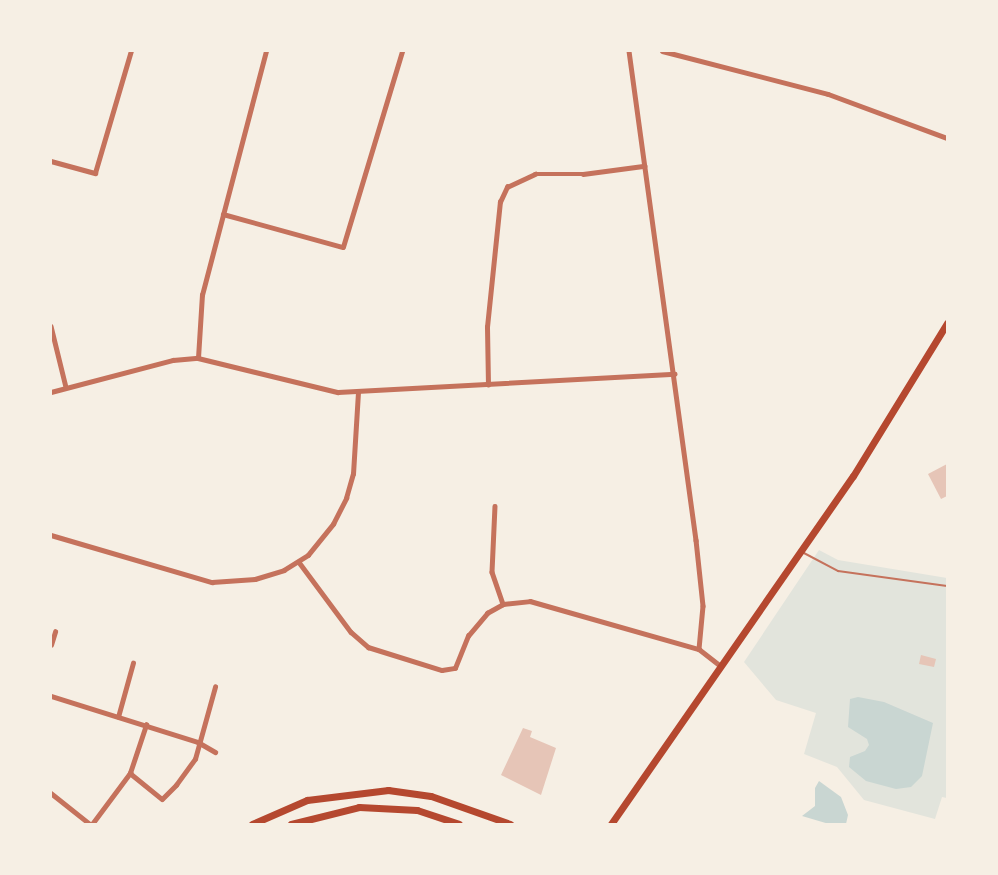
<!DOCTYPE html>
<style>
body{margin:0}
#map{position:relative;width:998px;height:875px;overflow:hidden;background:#f6efe4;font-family:Quicksand,sans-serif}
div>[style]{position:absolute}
.green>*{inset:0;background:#e2e4dc}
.water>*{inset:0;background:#c9d6d2}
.building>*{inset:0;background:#e6c5b7}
.service>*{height:2px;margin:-1px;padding:0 1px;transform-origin:1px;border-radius:1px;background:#c5725c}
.minor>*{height:4.5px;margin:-2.25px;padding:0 2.25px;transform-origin:2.25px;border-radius:2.25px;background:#c5725c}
.tertiary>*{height:5px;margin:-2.5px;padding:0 2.5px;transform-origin:2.5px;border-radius:2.5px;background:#c5725c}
.primary>*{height:7px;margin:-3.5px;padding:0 3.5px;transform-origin:3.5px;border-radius:3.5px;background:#b5482f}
span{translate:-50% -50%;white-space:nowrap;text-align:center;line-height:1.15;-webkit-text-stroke:6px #f6efe4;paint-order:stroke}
.frame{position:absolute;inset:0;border:52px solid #f6efe4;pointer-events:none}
</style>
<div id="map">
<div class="green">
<div style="clip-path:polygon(819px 550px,838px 560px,947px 578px,947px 798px,942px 797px,935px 819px,864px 800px,837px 767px,804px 754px,816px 713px,776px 700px,744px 662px)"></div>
</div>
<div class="water">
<div style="clip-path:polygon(858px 697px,884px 702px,933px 723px,922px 776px,911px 787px,896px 789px,866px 781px,849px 767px,850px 757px,865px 751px,869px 745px,867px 739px,848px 727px,850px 699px)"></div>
<div style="clip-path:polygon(819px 781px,841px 797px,848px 815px,846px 824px,829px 824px,802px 816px,815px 806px,815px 788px)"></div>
</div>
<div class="building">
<div style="clip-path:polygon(947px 464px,947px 496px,941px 499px,928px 474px)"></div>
<div style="clip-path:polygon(921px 655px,936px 659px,934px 667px,919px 664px)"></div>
<div style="clip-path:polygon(523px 728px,532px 731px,530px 737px,556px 748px,541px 795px,501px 775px)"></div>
</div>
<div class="service">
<div style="left:802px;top:552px;width:41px;rotate:27.8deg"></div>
<div style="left:838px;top:571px;width:110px;rotate:7.8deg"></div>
</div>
<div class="minor">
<div style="left:629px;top:51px;width:494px;rotate:82.2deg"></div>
<div style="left:696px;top:540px;width:66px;rotate:83.9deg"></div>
<div style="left:703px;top:606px;width:43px;rotate:95.3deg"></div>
<div style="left:51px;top:161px;width:46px;rotate:15.3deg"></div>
<div style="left:95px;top:173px;width:127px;rotate:-73.6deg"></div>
<div style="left:223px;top:214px;width:124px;rotate:15.4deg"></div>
<div style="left:343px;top:247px;width:205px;rotate:-73.2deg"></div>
<div style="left:51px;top:326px;width:63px;rotate:76.2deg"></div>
<div style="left:198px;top:358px;width:63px;rotate:-86.4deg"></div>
<div style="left:202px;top:295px;width:252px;rotate:-75.3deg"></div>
<div style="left:488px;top:385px;width:58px;rotate:-91deg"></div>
<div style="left:487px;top:327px;width:126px;rotate:-84.1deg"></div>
<div style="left:500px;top:202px;width:17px;rotate:-65deg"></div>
<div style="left:507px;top:187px;width:31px;rotate:-25deg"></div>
<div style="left:535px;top:174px;width:48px"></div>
<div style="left:583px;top:174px;width:62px;rotate:-7.5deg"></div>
<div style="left:51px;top:392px;width:126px;rotate:-14.7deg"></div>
<div style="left:173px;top:360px;width:25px;rotate:-5deg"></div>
<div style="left:198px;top:358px;width:144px;rotate:13.7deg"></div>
<div style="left:338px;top:392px;width:337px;rotate:-3.1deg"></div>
<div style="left:495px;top:506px;width:66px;rotate:92.6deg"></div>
<div style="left:492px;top:572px;width:34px;rotate:71deg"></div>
<div style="left:51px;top:535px;width:168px;rotate:16.3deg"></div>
<div style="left:212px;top:582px;width:43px;rotate:-4deg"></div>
<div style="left:255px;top:579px;width:30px;rotate:-17deg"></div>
<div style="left:284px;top:570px;width:28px;rotate:-32deg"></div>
<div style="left:308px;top:555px;width:40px;rotate:-51deg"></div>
<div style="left:333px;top:524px;width:29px;rotate:-63deg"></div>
<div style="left:346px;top:498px;width:25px;rotate:-74deg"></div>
<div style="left:353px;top:474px;width:82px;rotate:-86.5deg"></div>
<div style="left:299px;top:562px;width:87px;rotate:53.4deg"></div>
<div style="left:351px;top:632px;width:23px;rotate:41deg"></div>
<div style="left:368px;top:647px;width:77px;rotate:17.3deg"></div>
<div style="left:442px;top:670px;width:13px;rotate:-9deg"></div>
<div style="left:455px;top:668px;width:35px;rotate:-68deg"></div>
<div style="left:468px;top:636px;width:30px;rotate:-50deg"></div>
<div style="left:487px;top:613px;width:18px;rotate:-29deg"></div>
<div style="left:503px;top:604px;width:27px;rotate:-6deg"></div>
<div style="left:530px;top:601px;width:176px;rotate:15.9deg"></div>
<div style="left:699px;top:649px;width:28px;rotate:38deg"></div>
<div style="left:51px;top:645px;width:14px;rotate:-73deg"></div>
<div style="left:51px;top:696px;width:154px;rotate:17.4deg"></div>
<div style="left:198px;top:742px;width:20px;rotate:30deg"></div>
<div style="left:118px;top:717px;width:56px;rotate:-74.5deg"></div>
<div style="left:130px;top:773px;width:41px;rotate:39.1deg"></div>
<div style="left:162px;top:799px;width:20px;rotate:-45deg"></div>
<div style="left:176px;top:785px;width:32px;rotate:-54deg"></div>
<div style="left:195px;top:759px;width:75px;rotate:-74.5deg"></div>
<div style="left:51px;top:793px;width:50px;rotate:38.5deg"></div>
<div style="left:92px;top:824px;width:64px;rotate:-53.3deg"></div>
<div style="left:130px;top:773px;width:51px;rotate:-71.6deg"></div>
</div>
<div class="tertiary">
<div style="left:662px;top:51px;width:171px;rotate:14.5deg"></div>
<div style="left:828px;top:94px;width:127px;rotate:20.3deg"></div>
</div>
<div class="primary">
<div style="left:252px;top:824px;width:60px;rotate:-23.6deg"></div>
<div style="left:307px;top:800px;width:82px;rotate:-7deg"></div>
<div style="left:388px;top:790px;width:43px;rotate:7.9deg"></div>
<div style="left:431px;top:796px;width:84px;rotate:19.5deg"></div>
<div style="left:291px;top:824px;width:70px;rotate:-14deg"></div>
<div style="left:359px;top:807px;width:58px;rotate:3deg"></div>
<div style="left:417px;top:810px;width:44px;rotate:18.4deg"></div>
<div style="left:611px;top:824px;width:424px;rotate:-55.2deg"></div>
<div style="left:853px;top:476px;width:180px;rotate:-58.4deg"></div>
</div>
<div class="frame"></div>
</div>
